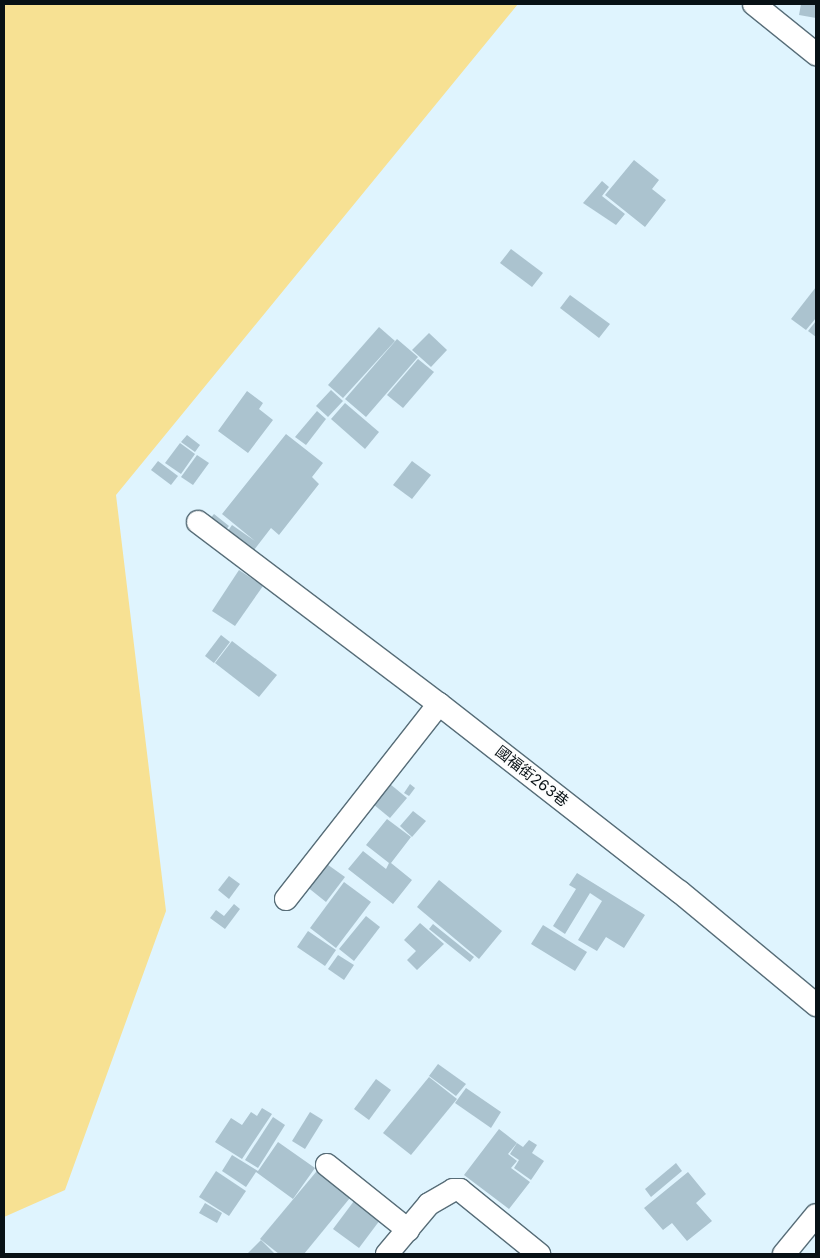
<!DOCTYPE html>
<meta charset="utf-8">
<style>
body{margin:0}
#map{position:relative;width:820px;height:1258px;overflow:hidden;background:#dff4fe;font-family:Inter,"Noto Sans TC",sans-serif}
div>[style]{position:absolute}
.green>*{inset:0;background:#f7e193}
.building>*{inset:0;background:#abc3cf}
.roads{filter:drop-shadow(1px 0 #576d78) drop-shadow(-1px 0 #576d78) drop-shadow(0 1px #576d78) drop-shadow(0 -1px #576d78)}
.minor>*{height:22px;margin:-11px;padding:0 11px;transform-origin:11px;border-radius:11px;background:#fff}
span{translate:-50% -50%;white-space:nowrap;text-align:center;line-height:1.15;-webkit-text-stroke:4px #fdfdfd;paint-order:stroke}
.street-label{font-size:15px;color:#081115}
.frame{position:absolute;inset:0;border:5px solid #081115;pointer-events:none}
</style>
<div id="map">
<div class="green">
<div style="clip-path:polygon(4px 4px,518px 4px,116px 495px,166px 911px,65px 1190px,4px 1217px)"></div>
</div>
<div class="building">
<div style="clip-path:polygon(801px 4px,816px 4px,816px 18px,799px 15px)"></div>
<div style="clip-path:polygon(634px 160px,659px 180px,652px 189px,666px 200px,645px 227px,605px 195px)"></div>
<div style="clip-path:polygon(602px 181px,609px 187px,602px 196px,625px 214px,616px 225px,583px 203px)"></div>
<div style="clip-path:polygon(511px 249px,543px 273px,532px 287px,500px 263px)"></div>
<div style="clip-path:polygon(816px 287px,816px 318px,806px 330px,791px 319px)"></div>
<div style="clip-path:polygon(570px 295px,610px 324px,599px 338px,560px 308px)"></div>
<div style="clip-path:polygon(816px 321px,816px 337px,808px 331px)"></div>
<div style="clip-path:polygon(379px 327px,395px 341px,343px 398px,328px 385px)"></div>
<div style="clip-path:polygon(429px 333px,447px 350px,431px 367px,412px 350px)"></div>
<div style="clip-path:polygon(397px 339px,418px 357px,366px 417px,345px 399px)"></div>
<div style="clip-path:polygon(418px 359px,434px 372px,403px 408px,387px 395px)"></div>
<div style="clip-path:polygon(331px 390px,343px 401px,328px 417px,316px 406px)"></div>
<div style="clip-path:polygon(247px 391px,263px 403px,259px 409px,273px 420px,248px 453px,218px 431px)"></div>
<div style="clip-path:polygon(345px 403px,379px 432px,365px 449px,331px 419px)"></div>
<div style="clip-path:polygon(317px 411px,326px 419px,306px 445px,295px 437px)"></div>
<div style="clip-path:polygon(286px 434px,323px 463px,312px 477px,319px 484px,279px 535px,271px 528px,251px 554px,225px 535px,232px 525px,255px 541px,222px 514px)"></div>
<div style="clip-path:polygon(187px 435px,200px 445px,195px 452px,181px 442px)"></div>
<div style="clip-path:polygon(180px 443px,195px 454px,181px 474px,165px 463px)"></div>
<div style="clip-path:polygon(197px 455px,209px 463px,193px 485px,181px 477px)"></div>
<div style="clip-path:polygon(158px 461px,178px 476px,171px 485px,151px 470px)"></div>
<div style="clip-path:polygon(412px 461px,431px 475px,412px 499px,393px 485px)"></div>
<div style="clip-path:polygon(214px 514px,229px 526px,223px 533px,208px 521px)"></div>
<div style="clip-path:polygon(239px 570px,263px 586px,235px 626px,212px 611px)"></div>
<div style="clip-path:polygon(221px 635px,230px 642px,214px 663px,205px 656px)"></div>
<div style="clip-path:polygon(232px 641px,277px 675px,259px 697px,215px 663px)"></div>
<div style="clip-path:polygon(390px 784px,407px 798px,390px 818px,373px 804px)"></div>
<div style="clip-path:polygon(410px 784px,415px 788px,409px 796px,404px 793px)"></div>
<div style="clip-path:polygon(413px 811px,426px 821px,412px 837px,400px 826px)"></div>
<div style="clip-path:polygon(387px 819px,411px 837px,391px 863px,412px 880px,393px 904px,348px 869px,363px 851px,386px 869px,389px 863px,366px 845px)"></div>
<div style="clip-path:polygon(324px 862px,345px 877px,326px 902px,306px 886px)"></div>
<div style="clip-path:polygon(577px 873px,645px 915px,624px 948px,606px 937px,597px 951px,578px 940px,602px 901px,590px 893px,565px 934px,553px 926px,576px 889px,569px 885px)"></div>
<div style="clip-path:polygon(229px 876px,240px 884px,229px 899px,218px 890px)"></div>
<div style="clip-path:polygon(439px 880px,502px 931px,479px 959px,417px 907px)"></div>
<div style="clip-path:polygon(344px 882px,371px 902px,336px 948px,310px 928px)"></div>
<div style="clip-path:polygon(234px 904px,240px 909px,225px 929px,210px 918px,216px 910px,224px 916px)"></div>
<div style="clip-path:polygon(366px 916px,380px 927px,354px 961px,339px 949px)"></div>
<div style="clip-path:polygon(420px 923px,444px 944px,417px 970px,407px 960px,416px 951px,404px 940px)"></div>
<div style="clip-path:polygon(433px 924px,474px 957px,470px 962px,429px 929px)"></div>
<div style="clip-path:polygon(543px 925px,587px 952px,575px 971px,531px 944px)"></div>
<div style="clip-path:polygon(308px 931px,336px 950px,325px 966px,297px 947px)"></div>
<div style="clip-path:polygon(338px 955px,354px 965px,344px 980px,328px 969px)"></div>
<div style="clip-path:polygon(438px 1064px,466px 1084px,456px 1096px,429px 1076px)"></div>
<div style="clip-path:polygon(429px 1077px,457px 1099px,411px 1155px,383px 1133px)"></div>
<div style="clip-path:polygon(376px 1079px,391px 1090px,369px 1120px,354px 1109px)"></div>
<div style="clip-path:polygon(466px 1088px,501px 1112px,491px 1128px,455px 1103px)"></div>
<div style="clip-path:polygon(262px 1108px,272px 1114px,242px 1159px,215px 1142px,231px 1118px,242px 1125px,251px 1112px,257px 1116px)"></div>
<div style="clip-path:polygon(310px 1112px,323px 1120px,305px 1149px,292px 1141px)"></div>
<div style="clip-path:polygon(273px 1117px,285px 1125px,258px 1168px,245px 1160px)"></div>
<div style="clip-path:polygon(499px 1129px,517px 1143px,508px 1154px,517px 1161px,511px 1168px,530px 1182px,509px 1209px,464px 1175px)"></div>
<div style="clip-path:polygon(529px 1140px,537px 1145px,532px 1153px,544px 1161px,531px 1180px,514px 1168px,519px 1160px,510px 1154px,517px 1143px,523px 1147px)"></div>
<div style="clip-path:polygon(278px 1142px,315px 1168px,293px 1199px,256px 1172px,246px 1187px,222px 1171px,232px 1155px,258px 1171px)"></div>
<div style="clip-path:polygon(676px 1163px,682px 1171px,651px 1197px,645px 1189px)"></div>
<div style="clip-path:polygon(321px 1166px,354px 1193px,304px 1254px,279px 1254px,260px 1239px)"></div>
<div style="clip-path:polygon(216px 1171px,246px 1191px,229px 1216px,199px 1197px)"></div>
<div style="clip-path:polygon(688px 1172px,706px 1194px,696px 1203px,712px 1221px,687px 1241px,672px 1223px,663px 1230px,644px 1208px)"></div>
<div style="clip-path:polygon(354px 1201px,380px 1220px,359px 1248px,333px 1229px)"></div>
<div style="clip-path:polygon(205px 1203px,222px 1213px,217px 1223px,199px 1213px)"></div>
<div style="clip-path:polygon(261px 1240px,275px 1254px,247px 1254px)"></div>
</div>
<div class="roads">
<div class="minor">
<div style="left:754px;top:4px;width:80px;rotate:38.9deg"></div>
<div style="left:198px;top:522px;width:302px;rotate:37.1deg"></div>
<div style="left:286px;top:899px;width:248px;rotate:-51.9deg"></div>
<div style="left:439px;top:704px;width:306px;rotate:38deg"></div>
<div style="left:680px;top:892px;width:177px;rotate:39.7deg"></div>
<div style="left:327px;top:1165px;width:104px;rotate:38.7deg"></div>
<div style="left:387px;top:1254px;width:65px;rotate:-50deg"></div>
<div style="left:429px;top:1204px;width:28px;rotate:-30deg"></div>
<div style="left:453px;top:1190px;width:7px"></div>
<div style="left:460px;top:1190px;width:102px;rotate:39deg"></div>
<div style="left:784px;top:1254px;width:50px;rotate:-50.6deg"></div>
</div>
</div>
<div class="street-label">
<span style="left:532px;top:776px;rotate:38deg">國福街263巷</span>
</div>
<div class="frame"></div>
</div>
